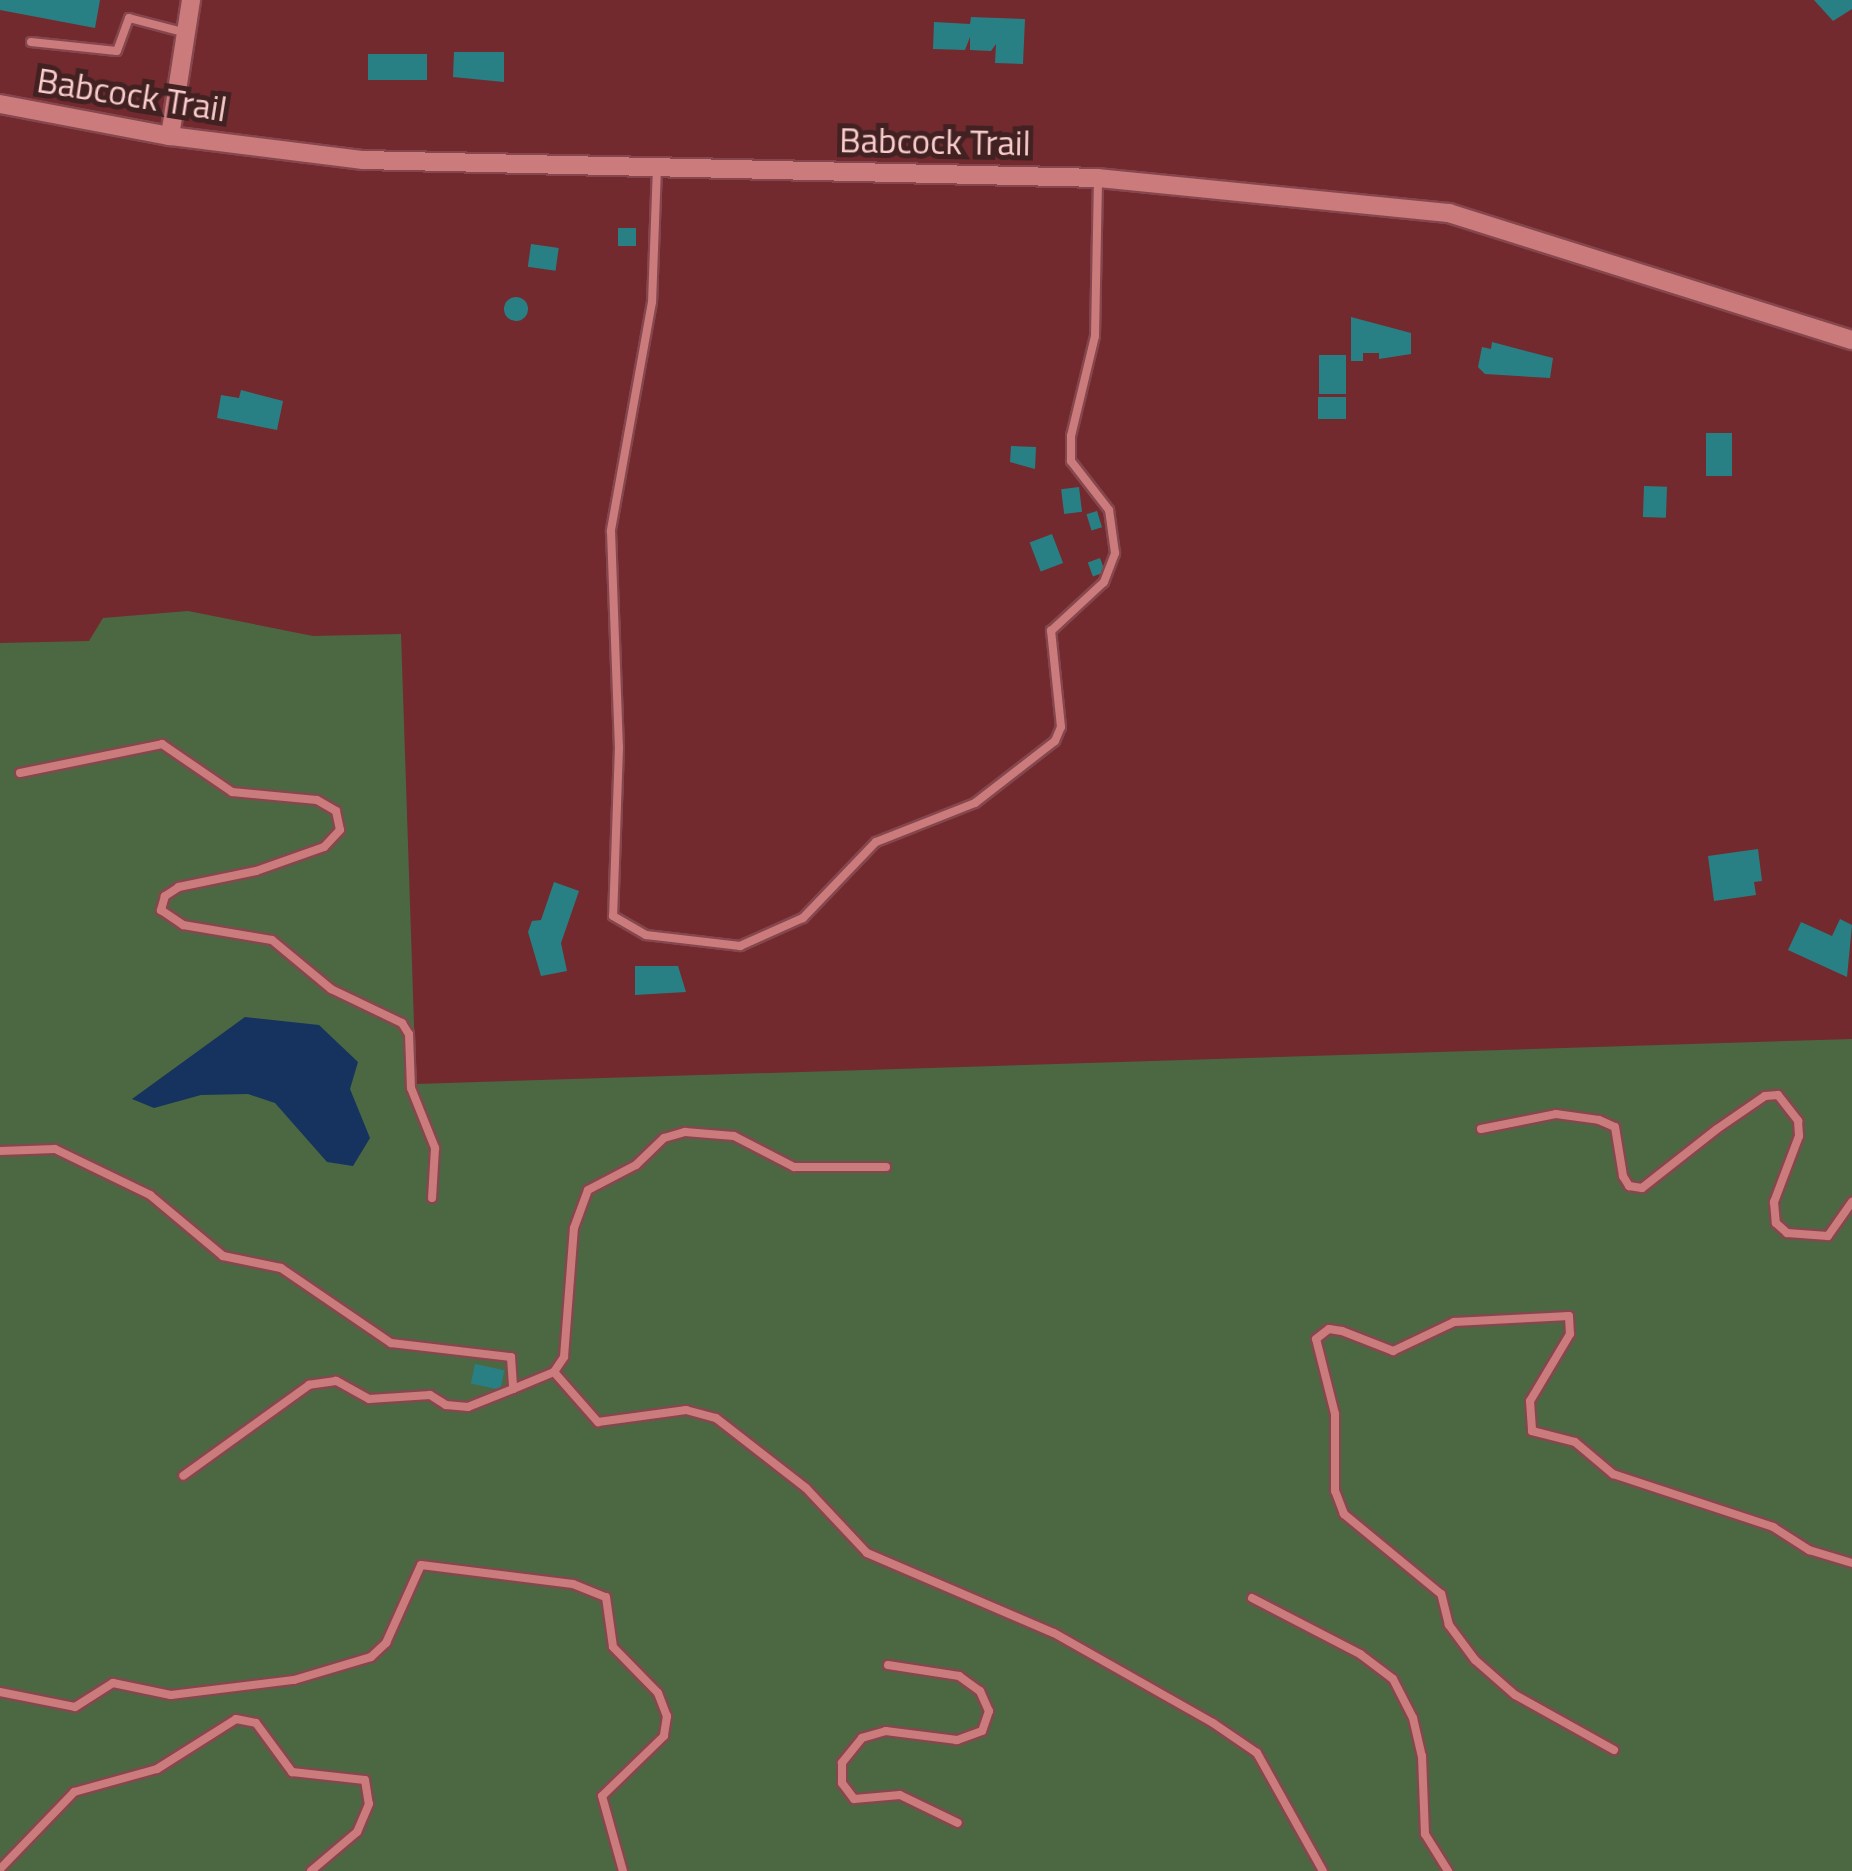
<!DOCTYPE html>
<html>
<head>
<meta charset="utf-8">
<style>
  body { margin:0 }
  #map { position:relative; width:1852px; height:1871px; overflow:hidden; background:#722a2f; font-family:"Titillium Web",sans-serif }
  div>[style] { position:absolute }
  .green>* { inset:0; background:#4b6843 }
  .water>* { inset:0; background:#16325f }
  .building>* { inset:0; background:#298084; transform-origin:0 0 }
  .round { border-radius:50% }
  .roads { filter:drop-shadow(2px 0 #85474d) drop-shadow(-2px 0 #85474d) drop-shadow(0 2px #85474d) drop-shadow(0 -2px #85474d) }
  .service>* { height:8px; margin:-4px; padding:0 4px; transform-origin:4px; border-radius:4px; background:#cc7b7c }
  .tertiary>* { height:18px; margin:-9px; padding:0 9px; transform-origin:9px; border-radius:9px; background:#cc7b7c }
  span { translate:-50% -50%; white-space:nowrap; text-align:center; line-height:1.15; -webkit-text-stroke:10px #412122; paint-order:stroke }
  .street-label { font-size:35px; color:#f9cdcc }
</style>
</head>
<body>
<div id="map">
  <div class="green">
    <div style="clip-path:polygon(188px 611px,313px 636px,401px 634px,416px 1084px,1852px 1039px,1852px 1871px,0 1871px,0 643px,89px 641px,103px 618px)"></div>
  </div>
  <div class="water">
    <div style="clip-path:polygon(245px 1017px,319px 1025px,358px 1062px,350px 1089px,370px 1138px,353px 1166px,327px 1162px,275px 1103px,248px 1094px,201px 1095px,154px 1108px,132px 1099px)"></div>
  </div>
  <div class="building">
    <div style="clip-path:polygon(0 0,100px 0,95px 28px,0 10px)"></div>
    <div style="clip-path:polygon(1814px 0,1852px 0,1852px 9px,1833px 21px)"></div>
    <div style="clip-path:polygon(971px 17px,1025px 19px,1023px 64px,995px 63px,996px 44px,991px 51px,970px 50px,970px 37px,965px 50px,933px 49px,934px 22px,970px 24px)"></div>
    <div style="clip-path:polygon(454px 52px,504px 52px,504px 82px,453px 77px)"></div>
    <div style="left:368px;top:54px;width:59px;height:26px"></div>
    <div style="left:618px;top:228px;width:18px;height:18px"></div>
    <div style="left:531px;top:244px;width:28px;height:23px;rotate:8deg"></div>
    <div class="round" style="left:504px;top:297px;width:24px;height:24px"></div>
    <div style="clip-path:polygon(1351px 317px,1411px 333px,1411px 354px,1379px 359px,1379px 353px,1363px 353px,1363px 361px,1351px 361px)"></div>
    <div style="clip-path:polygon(1492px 342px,1553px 358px,1550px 378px,1485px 374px,1478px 367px,1482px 347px,1491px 349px)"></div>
    <div style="left:1319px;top:355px;width:27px;height:39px"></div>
    <div style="clip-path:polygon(241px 390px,283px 401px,277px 430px,217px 418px,221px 395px,239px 398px)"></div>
    <div style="left:1318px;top:397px;width:28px;height:22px"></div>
    <div style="left:1706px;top:433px;width:26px;height:43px"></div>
    <div style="clip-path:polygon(1011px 446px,1036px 447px,1035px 469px,1010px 462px)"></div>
    <div style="left:1644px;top:486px;width:23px;height:31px;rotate:2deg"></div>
    <div style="left:1079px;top:487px;width:25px;height:18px;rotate:83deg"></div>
    <div style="left:1097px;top:511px;width:17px;height:11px;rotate:73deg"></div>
    <div style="left:1052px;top:534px;width:31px;height:24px;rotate:69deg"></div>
    <div style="left:1100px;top:558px;width:15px;height:13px;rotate:70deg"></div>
    <div style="clip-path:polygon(1758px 849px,1762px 881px,1754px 882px,1756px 895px,1714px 901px,1708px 856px)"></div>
    <div style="clip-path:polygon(554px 882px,579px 891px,561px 943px,567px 971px,541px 976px,528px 932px,532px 921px,541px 920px)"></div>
    <div style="clip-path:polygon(1840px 919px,1852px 925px,1847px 977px,1788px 950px,1801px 922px,1832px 936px)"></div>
    <div style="clip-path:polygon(635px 966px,678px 966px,686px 992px,635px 995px)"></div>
    <div style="left:475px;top:1364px;width:30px;height:20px;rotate:12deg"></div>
  </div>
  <div class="roads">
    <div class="service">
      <div style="left:31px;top:42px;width:86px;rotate:6deg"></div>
      <div style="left:117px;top:51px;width:35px;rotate:-70deg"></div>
      <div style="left:129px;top:18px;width:59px;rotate:14.7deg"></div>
      <div style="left:657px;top:167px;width:135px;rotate:92.1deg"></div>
      <div style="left:652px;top:302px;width:233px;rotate:100.2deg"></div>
      <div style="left:611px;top:531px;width:216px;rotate:87.9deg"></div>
      <div style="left:619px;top:747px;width:169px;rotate:92deg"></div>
      <div style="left:613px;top:916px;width:38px;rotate:30deg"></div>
      <div style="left:646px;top:935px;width:95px;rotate:6.7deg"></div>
      <div style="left:740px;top:946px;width:69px;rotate:-24deg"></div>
      <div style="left:803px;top:918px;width:105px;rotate:-46.2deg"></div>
      <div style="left:876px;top:842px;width:106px;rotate:-21.5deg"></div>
      <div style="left:975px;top:803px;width:101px;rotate:-37.8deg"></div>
      <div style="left:1055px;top:741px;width:15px;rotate:-67deg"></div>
      <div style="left:1061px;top:727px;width:97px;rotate:-95.9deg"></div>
      <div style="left:1051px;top:631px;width:72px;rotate:-42.8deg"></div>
      <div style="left:1104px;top:582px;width:31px;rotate:-69deg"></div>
      <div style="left:1115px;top:553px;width:43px;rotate:-97.9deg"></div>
      <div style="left:1109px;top:510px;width:62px;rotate:-127.8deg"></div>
      <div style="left:1071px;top:461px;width:25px;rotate:-90deg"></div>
      <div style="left:1071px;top:436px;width:103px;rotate:-76.5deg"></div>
      <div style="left:1095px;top:336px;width:158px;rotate:-88.9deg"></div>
      <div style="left:20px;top:773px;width:145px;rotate:-11.5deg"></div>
      <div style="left:162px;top:744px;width:85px;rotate:34.4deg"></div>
      <div style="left:232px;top:792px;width:85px;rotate:5.4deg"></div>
      <div style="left:317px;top:800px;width:22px;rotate:30deg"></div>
      <div style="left:336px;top:811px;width:19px;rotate:78deg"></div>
      <div style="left:340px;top:830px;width:23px;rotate:133deg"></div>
      <div style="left:324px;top:847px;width:72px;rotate:160.6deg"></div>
      <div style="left:256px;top:871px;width:79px;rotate:168.3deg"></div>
      <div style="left:179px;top:887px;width:17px;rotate:147deg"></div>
      <div style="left:165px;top:896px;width:15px;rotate:106deg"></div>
      <div style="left:161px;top:910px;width:27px;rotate:34deg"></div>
      <div style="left:183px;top:925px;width:90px;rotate:9.6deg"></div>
      <div style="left:272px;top:940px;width:77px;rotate:39.7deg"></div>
      <div style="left:331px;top:989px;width:79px;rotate:25.6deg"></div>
      <div style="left:402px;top:1023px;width:13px;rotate:58deg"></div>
      <div style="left:409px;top:1034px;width:54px;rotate:87.9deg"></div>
      <div style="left:411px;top:1088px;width:65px;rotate:68.2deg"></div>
      <div style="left:435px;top:1148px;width:50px;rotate:93.4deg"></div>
      <div style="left:1481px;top:1129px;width:76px;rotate:-11.3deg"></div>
      <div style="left:1556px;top:1114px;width:43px;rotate:7.9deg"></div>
      <div style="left:1599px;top:1120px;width:17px;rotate:24deg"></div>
      <div style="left:1615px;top:1127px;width:50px;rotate:80.7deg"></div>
      <div style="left:1623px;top:1176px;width:12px;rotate:59deg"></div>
      <div style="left:1629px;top:1186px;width:13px;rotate:9deg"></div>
      <div style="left:1642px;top:1188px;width:95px;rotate:-38.2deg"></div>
      <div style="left:1717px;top:1129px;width:58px;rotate:-34.5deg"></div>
      <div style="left:1765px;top:1096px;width:13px;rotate:-4deg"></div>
      <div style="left:1778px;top:1095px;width:33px;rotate:52deg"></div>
      <div style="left:1798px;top:1121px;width:15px;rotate:86deg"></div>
      <div style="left:1799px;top:1136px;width:71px;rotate:110.7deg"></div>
      <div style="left:1774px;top:1202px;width:21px;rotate:85deg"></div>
      <div style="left:1776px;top:1223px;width:15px;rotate:42deg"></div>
      <div style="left:1787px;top:1233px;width:41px;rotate:4.2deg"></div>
      <div style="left:1828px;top:1236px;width:42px;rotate:-54.8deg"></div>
      <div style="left:0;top:1151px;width:55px;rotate:-2.1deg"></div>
      <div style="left:55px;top:1149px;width:106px;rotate:25.8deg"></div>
      <div style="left:150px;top:1195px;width:95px;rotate:39.9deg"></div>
      <div style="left:223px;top:1256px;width:59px;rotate:11.7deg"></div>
      <div style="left:281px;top:1268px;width:133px;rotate:34.3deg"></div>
      <div style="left:391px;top:1343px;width:121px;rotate:6.7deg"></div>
      <div style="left:511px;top:1357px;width:32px;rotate:86deg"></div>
      <div style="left:513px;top:1389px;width:48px;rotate:158.2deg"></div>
      <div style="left:468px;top:1407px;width:22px;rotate:-175deg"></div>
      <div style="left:446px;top:1405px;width:19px;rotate:-148deg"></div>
      <div style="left:430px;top:1395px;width:61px;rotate:176.2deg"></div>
      <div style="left:369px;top:1399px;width:38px;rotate:-151deg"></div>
      <div style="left:336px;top:1381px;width:27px;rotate:172deg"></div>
      <div style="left:309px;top:1385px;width:155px;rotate:144.2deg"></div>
      <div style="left:554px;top:1372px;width:67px;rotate:48.7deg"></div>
      <div style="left:598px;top:1422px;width:89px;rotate:-7.8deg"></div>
      <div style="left:686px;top:1410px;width:31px;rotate:15deg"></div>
      <div style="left:716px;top:1418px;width:114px;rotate:37.9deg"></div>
      <div style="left:806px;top:1488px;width:89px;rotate:46.8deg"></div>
      <div style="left:867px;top:1553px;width:203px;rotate:23.2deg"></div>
      <div style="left:1054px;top:1633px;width:183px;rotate:29.5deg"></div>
      <div style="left:1213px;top:1723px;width:53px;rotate:34.3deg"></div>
      <div style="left:1257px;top:1753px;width:135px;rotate:60.8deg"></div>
      <div style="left:513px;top:1389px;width:44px;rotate:-22.5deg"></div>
      <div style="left:554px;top:1372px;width:18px;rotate:-56deg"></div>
      <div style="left:564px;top:1357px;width:129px;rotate:-85.6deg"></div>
      <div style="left:574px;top:1228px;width:40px;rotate:-69.8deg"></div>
      <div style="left:588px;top:1190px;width:54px;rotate:-27.5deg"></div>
      <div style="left:636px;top:1165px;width:39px;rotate:-44deg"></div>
      <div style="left:664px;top:1138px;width:22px;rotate:-16deg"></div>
      <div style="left:685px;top:1132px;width:49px;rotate:4.7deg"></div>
      <div style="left:734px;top:1136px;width:68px;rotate:27.3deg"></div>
      <div style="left:794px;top:1167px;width:92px"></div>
      <div style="left:1252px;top:1598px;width:122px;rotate:27.4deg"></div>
      <div style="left:1360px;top:1654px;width:41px;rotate:37.1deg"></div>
      <div style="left:1393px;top:1679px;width:44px;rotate:62.9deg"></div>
      <div style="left:1413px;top:1718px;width:39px;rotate:77deg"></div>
      <div style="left:1422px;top:1756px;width:78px;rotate:87.8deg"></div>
      <div style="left:1425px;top:1834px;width:44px;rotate:58.1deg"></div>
      <div style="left:888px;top:1665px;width:72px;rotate:8.8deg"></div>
      <div style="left:959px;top:1676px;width:26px;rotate:36deg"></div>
      <div style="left:980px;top:1691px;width:22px;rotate:66deg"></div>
      <div style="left:989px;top:1711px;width:21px;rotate:109deg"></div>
      <div style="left:982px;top:1731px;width:27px;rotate:160deg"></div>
      <div style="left:957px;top:1740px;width:72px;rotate:-172.8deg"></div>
      <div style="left:886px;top:1731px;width:25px;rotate:164deg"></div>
      <div style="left:862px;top:1738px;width:32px;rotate:129deg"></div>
      <div style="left:842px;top:1763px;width:20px;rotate:90deg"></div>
      <div style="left:842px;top:1783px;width:20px;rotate:53deg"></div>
      <div style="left:854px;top:1799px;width:46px;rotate:-5deg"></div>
      <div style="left:900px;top:1795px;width:64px;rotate:25.8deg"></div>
      <div style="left:0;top:1692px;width:76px;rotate:11.3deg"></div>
      <div style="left:75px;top:1707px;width:45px;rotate:-32.3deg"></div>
      <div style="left:113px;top:1683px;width:59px;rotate:11.7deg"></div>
      <div style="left:171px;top:1695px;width:124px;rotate:-7deg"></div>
      <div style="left:294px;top:1680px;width:80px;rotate:-16.6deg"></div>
      <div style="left:371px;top:1657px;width:21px;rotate:-43deg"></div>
      <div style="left:386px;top:1643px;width:85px;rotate:-65.8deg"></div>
      <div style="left:421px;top:1565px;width:153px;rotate:7.1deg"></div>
      <div style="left:573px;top:1584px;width:35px;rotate:22deg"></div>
      <div style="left:606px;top:1597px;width:50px;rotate:82deg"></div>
      <div style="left:613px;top:1647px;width:64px;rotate:45.6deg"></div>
      <div style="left:658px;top:1693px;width:25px;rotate:69deg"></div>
      <div style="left:667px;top:1716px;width:20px;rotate:99deg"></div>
      <div style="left:664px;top:1736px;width:86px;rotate:135.9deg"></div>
      <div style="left:602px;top:1796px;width:78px;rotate:74.4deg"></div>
      <div style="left:1614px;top:1750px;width:113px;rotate:-150.9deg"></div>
      <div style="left:1515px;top:1695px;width:53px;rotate:-138.8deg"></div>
      <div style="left:1475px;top:1660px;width:44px;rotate:-126.6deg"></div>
      <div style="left:1449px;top:1625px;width:32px;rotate:-104deg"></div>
      <div style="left:1441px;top:1594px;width:126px;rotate:-140.5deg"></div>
      <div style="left:1344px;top:1514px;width:25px;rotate:-111deg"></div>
      <div style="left:1335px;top:1491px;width:77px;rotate:-90deg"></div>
      <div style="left:1335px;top:1414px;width:77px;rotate:-104.2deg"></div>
      <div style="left:1316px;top:1339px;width:16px;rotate:-38deg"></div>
      <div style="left:1329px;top:1329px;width:13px;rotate:9deg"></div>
      <div style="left:1342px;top:1331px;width:55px;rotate:21.4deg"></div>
      <div style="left:1393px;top:1351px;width:68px;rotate:-25.4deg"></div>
      <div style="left:1454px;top:1322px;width:115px;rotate:-3deg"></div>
      <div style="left:1569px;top:1316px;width:18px;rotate:87deg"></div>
      <div style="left:1570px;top:1334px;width:78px;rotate:120.8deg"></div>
      <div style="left:1530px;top:1401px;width:30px;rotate:86deg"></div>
      <div style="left:1532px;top:1431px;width:44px;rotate:14.3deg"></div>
      <div style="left:1575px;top:1442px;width:50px;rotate:40.1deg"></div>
      <div style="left:1613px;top:1474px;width:169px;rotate:18.3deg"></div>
      <div style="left:1773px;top:1527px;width:43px;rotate:32.6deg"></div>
      <div style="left:1809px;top:1550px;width:45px;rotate:16.8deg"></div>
      <div style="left:0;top:1869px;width:107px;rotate:-46.1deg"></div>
      <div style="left:74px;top:1792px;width:86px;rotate:-15.5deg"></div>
      <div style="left:157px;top:1769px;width:93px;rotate:-32.3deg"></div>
      <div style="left:236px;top:1719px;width:20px;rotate:11deg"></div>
      <div style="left:256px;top:1723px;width:61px;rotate:53.7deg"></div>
      <div style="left:292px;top:1772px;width:73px;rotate:6.3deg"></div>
      <div style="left:365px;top:1780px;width:24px;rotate:81deg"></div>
      <div style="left:369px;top:1804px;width:30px;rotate:113deg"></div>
      <div style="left:357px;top:1832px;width:60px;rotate:139.7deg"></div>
    </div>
    <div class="tertiary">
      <div style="left:0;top:104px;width:173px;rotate:10.7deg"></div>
      <div style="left:170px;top:136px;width:194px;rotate:7.1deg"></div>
      <div style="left:363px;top:160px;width:735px;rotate:1.4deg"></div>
      <div style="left:1098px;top:178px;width:353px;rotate:5.7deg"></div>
      <div style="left:1449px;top:213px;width:423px;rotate:17.5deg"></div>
      <div style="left:170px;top:136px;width:138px;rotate:-81.2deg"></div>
    </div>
  </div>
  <div class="street-label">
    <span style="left:132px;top:94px;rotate:9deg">Babcock Trail</span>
    <span style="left:935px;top:141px;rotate:1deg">Babcock Trail</span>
  </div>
</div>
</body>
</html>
